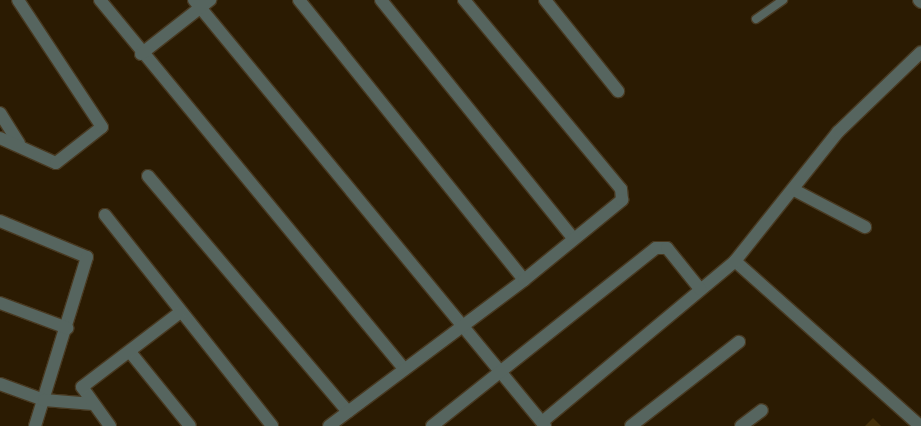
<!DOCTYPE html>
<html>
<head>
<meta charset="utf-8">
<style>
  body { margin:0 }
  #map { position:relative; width:921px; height:426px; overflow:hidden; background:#2b1b02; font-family:"Space Grotesk",sans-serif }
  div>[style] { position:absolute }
  .building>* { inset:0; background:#45300a }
  .roads { filter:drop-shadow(1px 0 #483921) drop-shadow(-1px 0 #483921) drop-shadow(0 1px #483921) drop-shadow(0 -1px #483921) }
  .service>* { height:8px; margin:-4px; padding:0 4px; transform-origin:4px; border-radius:4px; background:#56655f }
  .minor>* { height:12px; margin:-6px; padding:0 6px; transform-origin:6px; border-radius:6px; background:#56655f }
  span { translate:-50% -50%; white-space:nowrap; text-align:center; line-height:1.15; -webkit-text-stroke:5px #211200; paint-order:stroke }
</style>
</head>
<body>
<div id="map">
  <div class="building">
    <div style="clip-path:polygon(873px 418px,881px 426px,865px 426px)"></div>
  </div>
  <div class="roads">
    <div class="service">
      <div style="left:756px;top:19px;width:33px;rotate:-35deg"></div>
    </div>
    <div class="minor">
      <div style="left:100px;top:0;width:476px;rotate:50.5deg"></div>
      <div style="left:194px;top:0;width:552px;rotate:50.51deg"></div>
      <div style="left:299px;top:0;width:359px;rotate:51.2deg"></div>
      <div style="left:381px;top:0;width:307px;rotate:51.1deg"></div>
      <div style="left:545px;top:0;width:117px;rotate:51.3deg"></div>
      <div style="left:919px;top:0;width:3px;rotate:45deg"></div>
      <div style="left:141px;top:54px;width:88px;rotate:-38deg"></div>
      <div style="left:0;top:113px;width:36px;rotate:58deg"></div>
      <div style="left:0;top:138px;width:61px;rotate:24.1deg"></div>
      <div style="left:56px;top:163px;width:58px;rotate:-38deg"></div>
      <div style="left:102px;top:127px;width:152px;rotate:-123.5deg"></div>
      <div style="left:148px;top:176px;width:309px;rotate:49.7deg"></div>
      <div style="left:796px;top:191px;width:78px;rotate:27.6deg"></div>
      <div style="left:105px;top:215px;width:269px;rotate:51.6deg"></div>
      <div style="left:0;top:221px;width:94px;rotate:22.5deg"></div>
      <div style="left:87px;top:257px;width:177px;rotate:107.1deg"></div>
      <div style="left:735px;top:261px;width:248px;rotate:41.7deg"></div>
      <div style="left:0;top:303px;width:72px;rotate:20.5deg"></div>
      <div style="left:130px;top:352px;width:95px;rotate:51deg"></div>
      <div style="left:0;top:384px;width:47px;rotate:20deg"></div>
      <div style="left:44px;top:400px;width:49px;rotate:4.7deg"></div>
      <div style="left:542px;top:422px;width:251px;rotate:-39.8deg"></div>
      <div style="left:735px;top:261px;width:165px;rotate:-51.4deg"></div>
      <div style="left:838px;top:132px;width:115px;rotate:-43.9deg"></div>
      <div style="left:110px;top:426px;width:48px;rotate:-125.7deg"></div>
      <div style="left:82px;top:387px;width:122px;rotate:-37.3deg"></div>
      <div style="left:329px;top:426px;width:244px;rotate:-36.8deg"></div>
      <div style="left:524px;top:280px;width:127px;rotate:-39.2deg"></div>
      <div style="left:622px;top:200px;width:11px;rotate:-95deg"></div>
      <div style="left:621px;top:189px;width:246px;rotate:-129.7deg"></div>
      <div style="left:432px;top:426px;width:286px;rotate:-38.5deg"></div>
      <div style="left:656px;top:248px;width:11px"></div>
      <div style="left:667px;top:248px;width:53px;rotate:51.2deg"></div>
      <div style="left:631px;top:426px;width:137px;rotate:-37.9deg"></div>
      <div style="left:741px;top:426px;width:26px;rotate:-37deg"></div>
    </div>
  </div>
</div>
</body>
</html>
